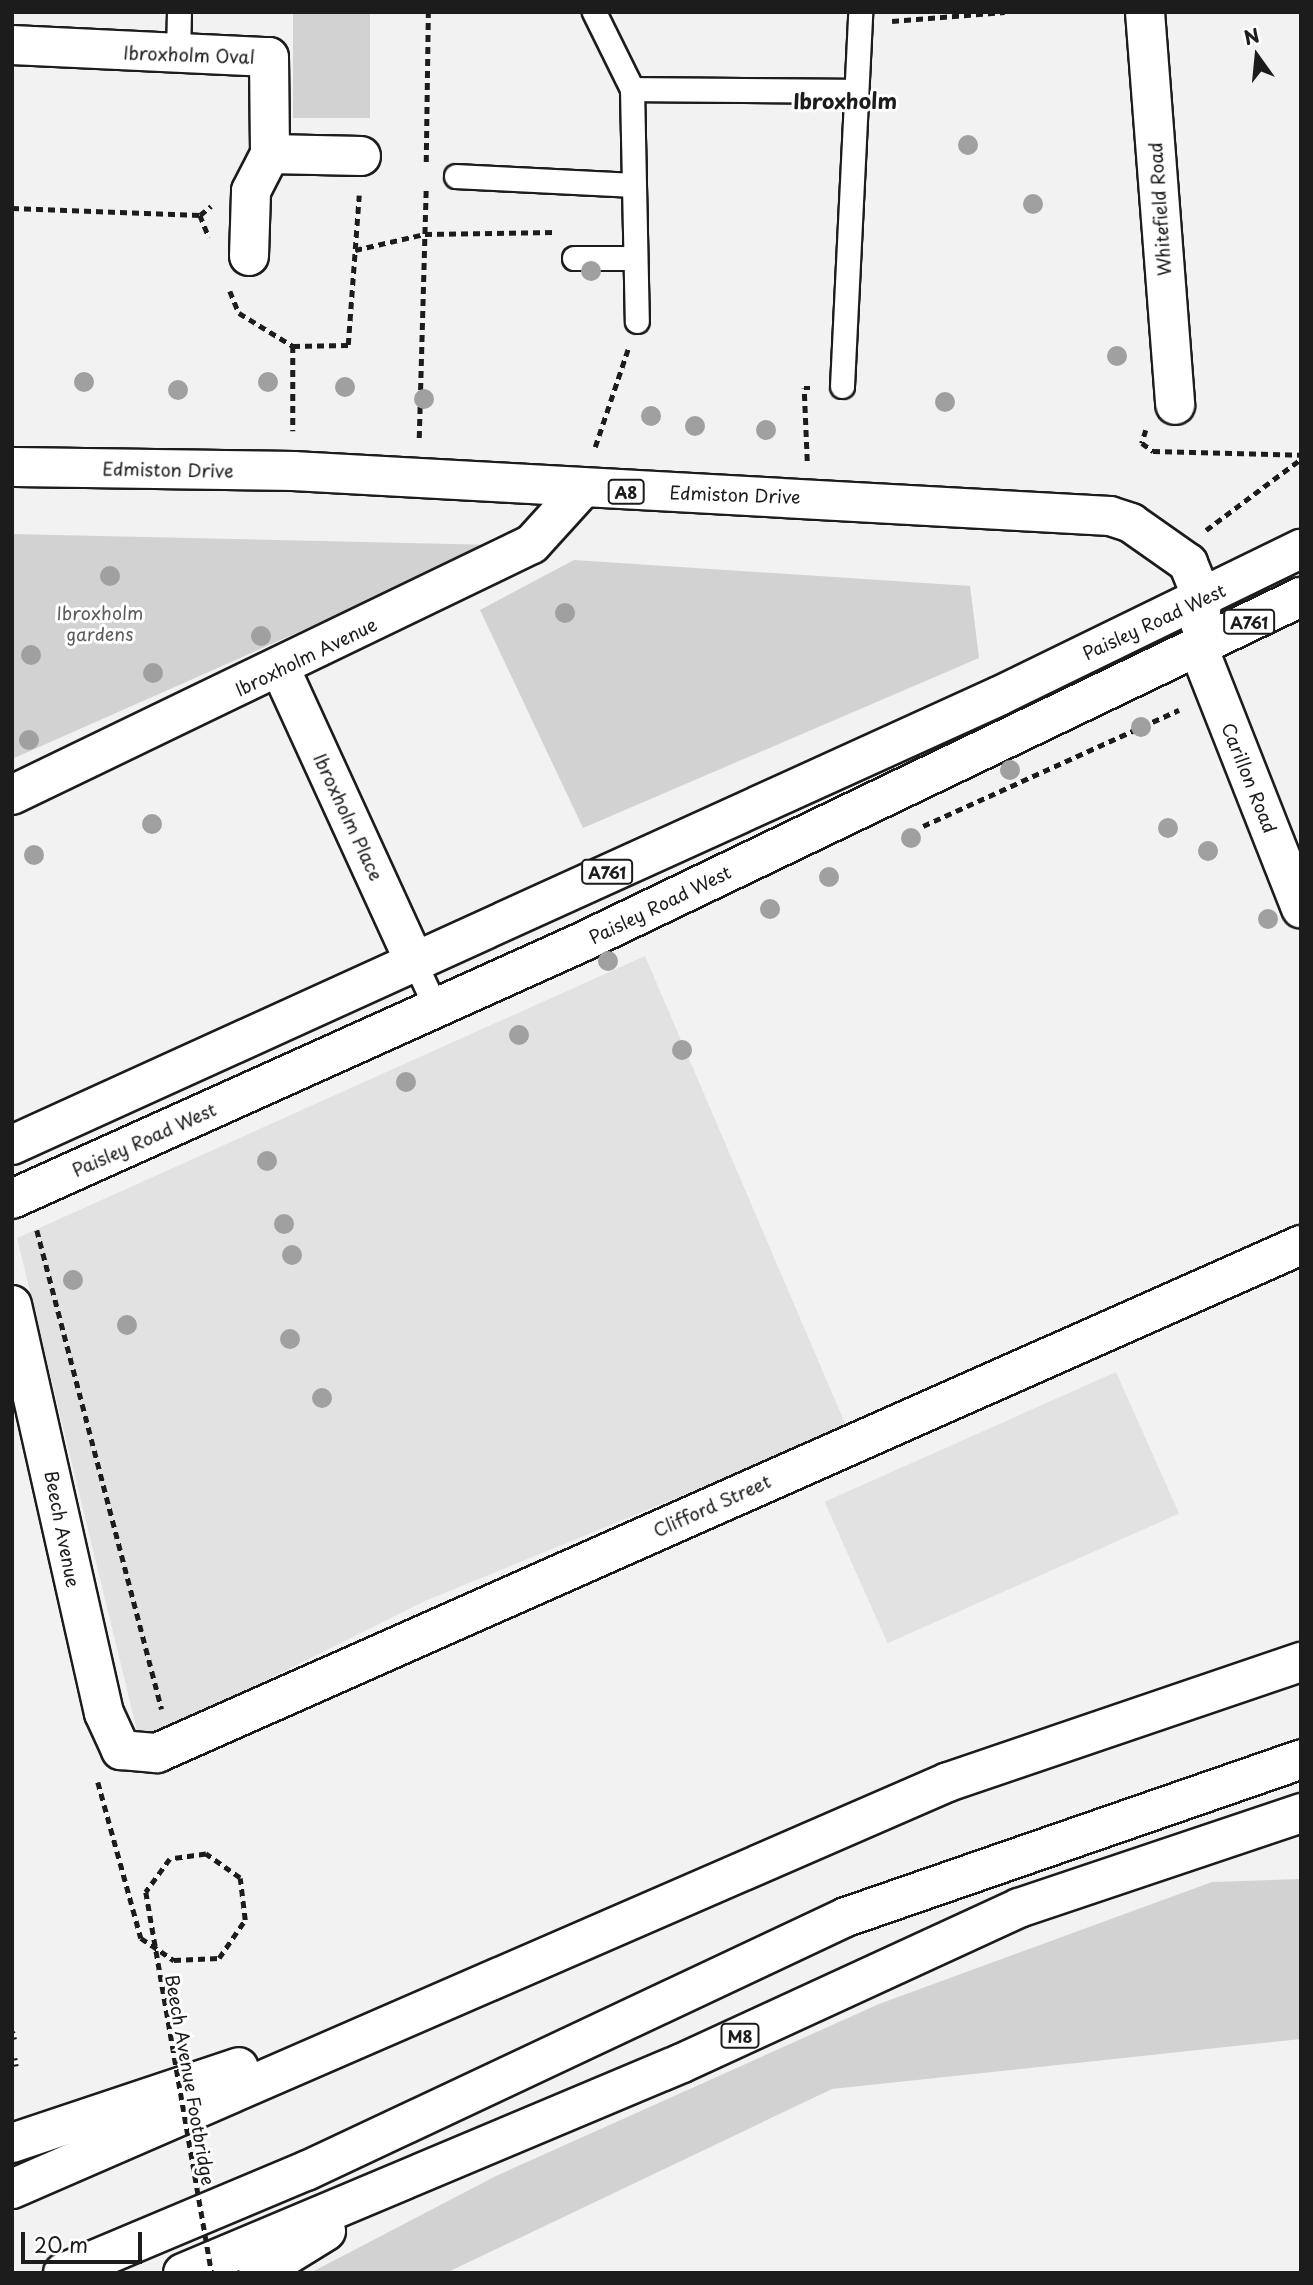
<!DOCTYPE html>
<html>
<head>
<meta charset="utf-8">
<style>
  body { margin:0 }
  #map { position:relative; width:1313px; height:2285px; overflow:hidden; background:#f2f2f2; font-family:"Playpen Sans",sans-serif }
  div>[style] { position:absolute }
  .built>* { inset:0; background:#e2e2e2; transform-origin:0 0 }
  .green>* { inset:0; background:#d2d2d2; transform-origin:0 0 }
  .path>* { height:4.5px; margin-top:-2.25px; transform-origin:0; background:repeating-linear-gradient(90deg,#1c1c1c 0 7px,transparent 0 12px) }
  .roads { filter:drop-shadow(2px 0 #1c1c1c) drop-shadow(-2px 0 #1c1c1c) drop-shadow(0 2px #1c1c1c) drop-shadow(0 -2px #1c1c1c) }
  .service>* { height:23px; margin:-11.5px; padding:0 11.5px; transform-origin:11.5px; border-radius:11.5px; background:#fff }
  .minor>* { height:38px; margin:-19px; padding:0 19px; transform-origin:19px; border-radius:19px; background:#fff }
  .primary>* { height:38px; margin:-19px; padding:0 19px; transform-origin:19px; border-radius:19px; background:#fff }
  .motorway>* { height:38px; margin:-19px; padding:0 19px; transform-origin:19px; border-radius:19px; background:#fff }
  .rail>* { height:8px; margin-top:-4px; transform-origin:0; background:repeating-linear-gradient(90deg,#fff 0 16px,#1c1c1c 0 32px); box-sizing:border-box; border-block:2px solid #1c1c1c }
  .path-bridge>* { height:4.5px; margin-top:-2.25px; transform-origin:0; background:repeating-linear-gradient(90deg,#1c1c1c 0 7px,transparent 0 12px) }
  .trees>* { width:20px; height:20px; margin:-10px; border-radius:50%; background:#a0a0a0 }
  span { translate:-50% -50%; white-space:nowrap; text-align:center; line-height:1.15; -webkit-text-stroke:6px #fff; paint-order:stroke }
  .shield-label span { padding:2px 5px; background:#fff; border:2px solid; border-radius:5px; -webkit-text-stroke-width:0 }
  .shield-label { font-size:16px; color:#1c1c1c; font-weight:700 }
  .street-label { font-size:18px; color:#1c1c1c }
  .park-label { font-size:18px; color:#5c5c5c }
  .quarter-label { font-size:21px; color:#1c1c1c; font-weight:700 }
  .frame { position:absolute; inset:0; border:14px solid #1c1c1c; pointer-events:none }
  .north { position:absolute; left:1222px; top:21px; width:70px; height:70px; -webkit-text-stroke:5px #fff; paint-order:stroke; rotate:345deg; font-size:19px; font-weight:700; line-height:28px; text-align:center; color:#1c1c1c }
  .north::after { content:''; display:block; margin:auto; width:24px; height:32px; background:#1c1c1c; clip-path:polygon(50% 0,100% 100%,50% 72%,0 100%) }
  .scale { position:absolute; left:21px; top:2232px; width:121px; height:32px; box-sizing:border-box; border:4px solid #1c1c1c; border-top:0; padding-left:9px; font-size:21px; line-height:24px; white-space:nowrap; color:#1c1c1c; -webkit-text-stroke:5px #fff; paint-order:stroke }
</style>
</head>
<body>
<div id="map">
  <div class="built">
    <div style="clip-path:polygon(645px 956px,847px 1428px,425px 1601px,140px 1743px,17px 1238px)"></div>
    <div style="left:1116px;top:1372px;width:155px;height:319px;rotate:66deg"></div>
  </div>
  <div class="green">
    <div style="left:293px;top:13px;width:77px;height:105px"></div>
    <div style="clip-path:polygon(12px 534px,495px 545px,12px 759px)"></div>
    <div style="clip-path:polygon(574px 560px,970px 586px,979px 658px,583px 828px,480px 610px)"></div>
    <div style="clip-path:polygon(1301px 1879px,1301px 2039px,832px 2089px,446px 2273px,310px 2273px,496px 2176px,879px 2004px,1212px 1882px)"></div>
  </div>
  <div class="path">
    <div style="left:892px;top:21px;width:113px;rotate:-4.6deg"></div>
    <div style="left:426px;top:162px;width:150px;rotate:-89.2deg"></div>
    <div style="left:12px;top:208px;width:188px;rotate:2.1deg"></div>
    <div style="left:200px;top:215px;width:14px;rotate:-39deg"></div>
    <div style="left:200px;top:215px;width:24px;rotate:68deg"></div>
    <div style="left:355px;top:250px;width:72px;rotate:-12.9deg"></div>
    <div style="left:425px;top:234px;width:130px;rotate:-0.9deg"></div>
    <div style="left:230px;top:291px;width:24px;rotate:68deg"></div>
    <div style="left:239px;top:313px;width:63px;rotate:31.4deg"></div>
    <div style="left:293px;top:346px;width:85px;rotate:90deg"></div>
    <div style="left:293px;top:346px;width:55px;rotate:-1deg"></div>
    <div style="left:348px;top:345px;width:150px;rotate:-85.8deg"></div>
    <div style="left:1146px;top:430px;width:14px;rotate:107deg"></div>
    <div style="left:1142px;top:443px;width:14px;rotate:36deg"></div>
    <div style="left:1153px;top:451px;width:148px;rotate:1.5deg"></div>
    <div style="left:419px;top:438px;width:250px;rotate:-88.4deg"></div>
    <div style="left:595px;top:447px;width:103px;rotate:-71.4deg"></div>
    <div style="left:807px;top:461px;width:73px;rotate:-92.4deg"></div>
    <div style="left:804px;top:388px;width:6px"></div>
    <div style="left:1206px;top:530px;width:119px;rotate:-36.8deg"></div>
    <div style="left:923px;top:826px;width:281px;rotate:-24.4deg"></div>
    <div style="left:37px;top:1230px;width:495px;rotate:75.4deg"></div>
    <div style="left:98px;top:1782px;width:162px;rotate:74.6deg"></div>
    <div style="left:141px;top:1938px;width:40px;rotate:34deg"></div>
    <div style="left:174px;top:1960px;width:45px;rotate:-2.5deg"></div>
    <div style="left:219px;top:1958px;width:46px;rotate:-55.6deg"></div>
    <div style="left:245px;top:1920px;width:42px;rotate:-96.8deg"></div>
    <div style="left:240px;top:1878px;width:42px;rotate:-144.8deg"></div>
    <div style="left:206px;top:1854px;width:36px;rotate:172deg"></div>
    <div style="left:170px;top:1859px;width:41px;rotate:126deg"></div>
  </div>
  <div class="roads">
    <div class="service">
      <div style="left:594px;top:12px;width:86px;rotate:63.7deg"></div>
      <div style="left:632px;top:89px;width:223px;rotate:0.5deg"></div>
      <div style="left:178px;top:55px;width:43px;rotate:-88.7deg"></div>
      <div style="left:632px;top:89px;width:232px;rotate:88.8deg"></div>
      <div style="left:456px;top:176px;width:177px;rotate:2.9deg"></div>
      <div style="left:574px;top:258px;width:61px"></div>
      <div style="left:842px;top:386px;width:374px;rotate:-87.2deg"></div>
      <div style="left:415px;top:963px;width:50px;rotate:65deg"></div>
    </div>
    <div class="minor">
      <div style="left:1145px;top:12px;width:394px;rotate:85.6deg"></div>
      <div style="left:12px;top:45px;width:257px;rotate:2.7deg"></div>
      <div style="left:269px;top:57px;width:97px;rotate:89.4deg"></div>
      <div style="left:270px;top:154px;width:91px;rotate:1.3deg"></div>
      <div style="left:249px;top:256px;width:65px;rotate:-88.2deg"></div>
      <div style="left:251px;top:191px;width:42px;rotate:-62.8deg"></div>
      <div style="left:1198px;top:647px;width:281px;rotate:68.5deg"></div>
      <div style="left:281px;top:670px;width:322px;rotate:65.4deg"></div>
      <div style="left:12px;top:795px;width:577px;rotate:-25.77deg"></div>
      <div style="left:532px;top:544px;width:73px;rotate:-47.8deg"></div>
      <div style="left:12px;top:1305px;width:418px;rotate:77.3deg"></div>
      <div style="left:104px;top:1713px;width:41px;rotate:65.3deg"></div>
      <div style="left:121px;top:1750px;width:36px;rotate:5deg"></div>
      <div style="left:157px;top:1753px;width:1252px;rotate:-23.94deg"></div>
    </div>
    <div class="primary">
      <div style="left:12px;top:467px;width:281px;rotate:0.8deg"></div>
      <div style="left:293px;top:471px;width:818px;rotate:3.15deg"></div>
      <div style="left:1110px;top:516px;width:22px;rotate:18deg"></div>
      <div style="left:1131px;top:523px;width:70px;rotate:35.1deg"></div>
      <div style="left:1188px;top:563px;width:38px;rotate:68deg"></div>
      <div style="left:1202px;top:598px;width:26px;rotate:94deg"></div>
      <div style="left:12px;top:1145px;width:1084px;rotate:-24.46deg"></div>
      <div style="left:999px;top:696px;width:336px;rotate:-26deg"></div>
      <div style="left:12px;top:1199px;width:623px;rotate:-24.26deg"></div>
      <div style="left:580px;top:943px;width:800px;rotate:-25.64deg"></div>
    </div>
    <div class="motorway">
      <div style="left:12px;top:2143px;width:239px;rotate:-18.5deg"></div>
      <div style="left:12px;top:2189px;width:1021px;rotate:-23.5deg"></div>
      <div style="left:948px;top:1782px;width:373px;rotate:-18.8deg"></div>
      <div style="left:63px;top:2273px;width:264px;rotate:-22.8deg"></div>
      <div style="left:306px;top:2171px;width:597px;rotate:-25.19deg"></div>
      <div style="left:846px;top:1917px;width:482px;rotate:-19.1deg"></div>
      <div style="left:183px;top:2273px;width:541px;rotate:-22.82deg"></div>
      <div style="left:682px;top:2063px;width:371px;rotate:-24.7deg"></div>
      <div style="left:1019px;top:1908px;width:298px;rotate:-18.6deg"></div>
      <div style="left:258px;top:2273px;width:80px;rotate:-31.7deg"></div>
    </div>
  </div>
  <div class="rail">
    <div style="left:12px;top:2005px;width:2px"></div>
    <div style="left:12px;top:2036px;width:4px;rotate:-14deg"></div>
    <div style="left:12px;top:2063px;width:6px;rotate:-9deg"></div>
  </div>
  <div class="path-bridge">
    <div style="left:146px;top:1892px;width:387px;rotate:80.2deg"></div>
  </div>
  <div class="trees">
    <div style="left:968px;top:145px"></div>
    <div style="left:1033px;top:204px"></div>
    <div style="left:591px;top:271px"></div>
    <div style="left:1117px;top:356px"></div>
    <div style="left:84px;top:382px"></div>
    <div style="left:268px;top:382px"></div>
    <div style="left:345px;top:387px"></div>
    <div style="left:178px;top:390px"></div>
    <div style="left:424px;top:399px"></div>
    <div style="left:945px;top:402px"></div>
    <div style="left:651px;top:416px"></div>
    <div style="left:695px;top:426px"></div>
    <div style="left:766px;top:430px"></div>
    <div style="left:110px;top:576px"></div>
    <div style="left:565px;top:613px"></div>
    <div style="left:261px;top:636px"></div>
    <div style="left:31px;top:655px"></div>
    <div style="left:153px;top:673px"></div>
    <div style="left:1141px;top:727px"></div>
    <div style="left:29px;top:740px"></div>
    <div style="left:1010px;top:770px"></div>
    <div style="left:152px;top:824px"></div>
    <div style="left:1168px;top:828px"></div>
    <div style="left:911px;top:838px"></div>
    <div style="left:1208px;top:851px"></div>
    <div style="left:34px;top:855px"></div>
    <div style="left:829px;top:877px"></div>
    <div style="left:770px;top:909px"></div>
    <div style="left:1268px;top:919px"></div>
    <div style="left:608px;top:961px"></div>
    <div style="left:519px;top:1035px"></div>
    <div style="left:682px;top:1050px"></div>
    <div style="left:406px;top:1082px"></div>
    <div style="left:267px;top:1161px"></div>
    <div style="left:284px;top:1224px"></div>
    <div style="left:292px;top:1255px"></div>
    <div style="left:73px;top:1280px"></div>
    <div style="left:127px;top:1325px"></div>
    <div style="left:290px;top:1339px"></div>
    <div style="left:322px;top:1398px"></div>
  </div>
  <div class="shield-label">
    <span style="left:626px;top:492px">A8</span>
    <span style="left:1249px;top:622px">A761</span>
    <span style="left:607px;top:872px">A761</span>
    <span style="left:740px;top:2036px">M8</span>
  </div>
  <div class="street-label">
    <span style="left:189px;top:55px;rotate:2deg">Ibroxholm Oval</span>
    <span style="left:1160px;top:209px;rotate:-94deg">Whitefield Road</span>
    <span style="left:168px;top:470px;rotate:1deg">Edmiston Drive</span>
    <span style="left:735px;top:495px;rotate:2deg">Edmiston Drive</span>
    <span style="left:1154px;top:622px;rotate:-25deg">Paisley Road West</span>
    <span style="left:306px;top:657px;rotate:-26deg">Ibroxholm Avenue</span>
    <span style="left:1249px;top:778px;rotate:68deg">Carillon Road</span>
    <span style="left:348px;top:817px;rotate:65deg">Ibroxholm Place</span>
    <span style="left:660px;top:905px;rotate:-26deg">Paisley Road West</span>
    <span style="left:144px;top:1140px;rotate:-24deg">Paisley Road West</span>
    <span style="left:712px;top:1506px;rotate:-24deg">Clifford Street</span>
    <span style="left:62px;top:1529px;rotate:79deg">Beech Avenue</span>
    <span style="left:190px;top:2080px;rotate:80deg">Beech Avenue Footbridge</span>
  </div>
  <div class="park-label">
    <span style="left:100px;top:624px">Ibroxholm<br>gardens</span>
  </div>
  <div class="quarter-label">
    <span style="left:845px;top:100px">Ibroxholm</span>
  </div>
  <div class="frame"></div>
  <div class="north">N</div>
  <div class="scale">20 m</div>
</div>
</body>
</html>
